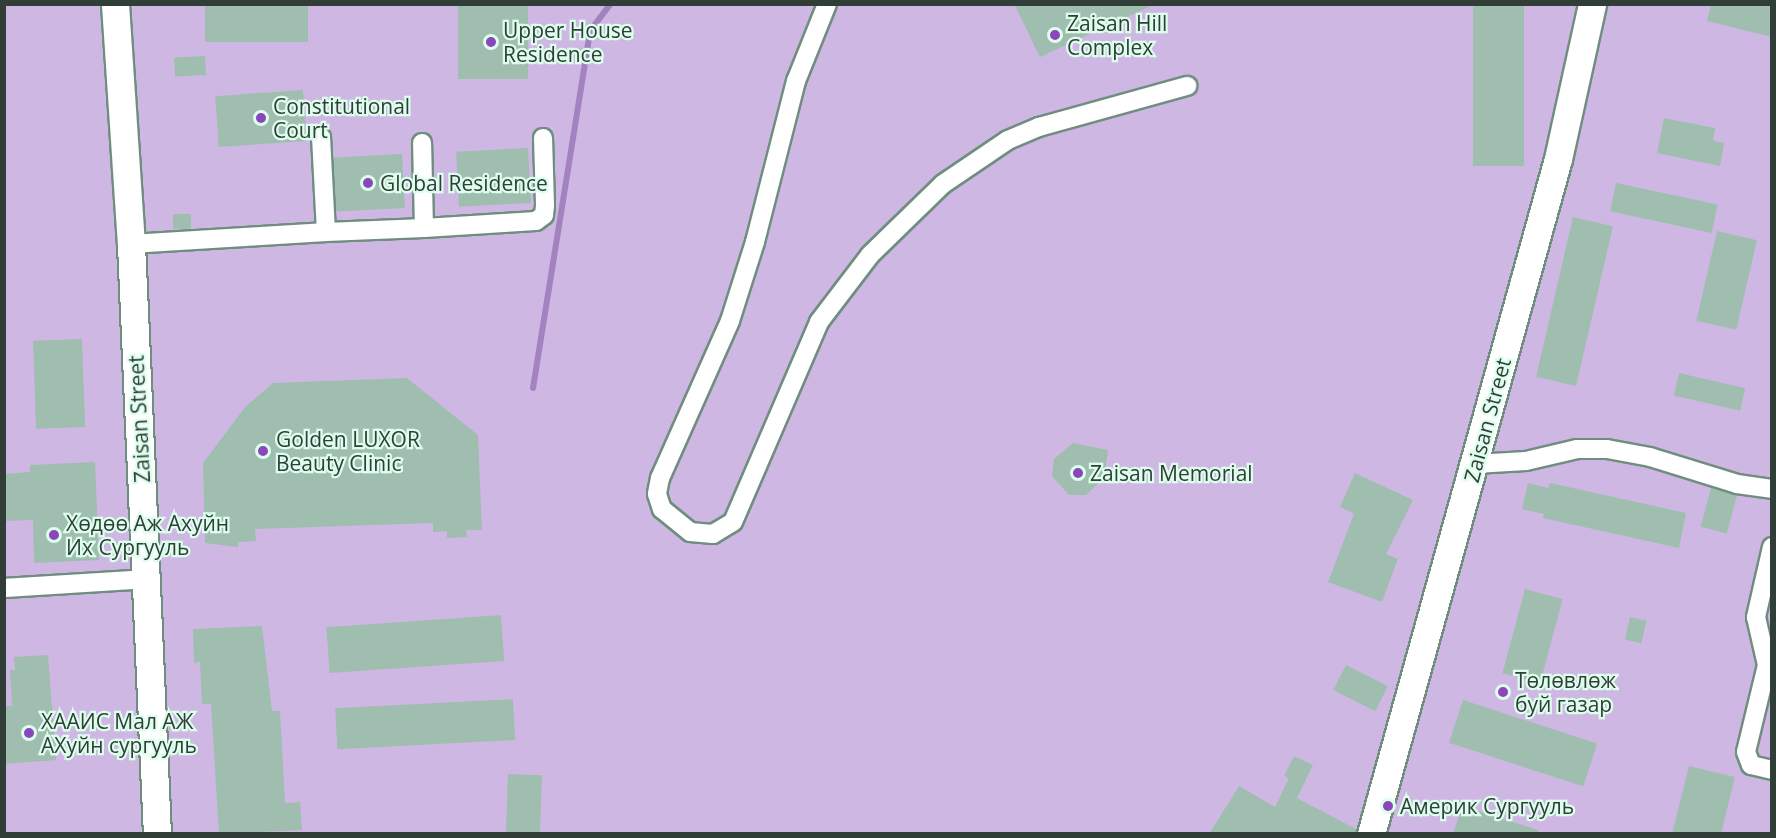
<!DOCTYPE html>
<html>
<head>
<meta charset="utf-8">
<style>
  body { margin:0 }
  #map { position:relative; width:1776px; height:838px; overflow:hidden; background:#d0f0e0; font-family:"Open Sans",sans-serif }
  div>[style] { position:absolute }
  .green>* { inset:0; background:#ceb8e3; transform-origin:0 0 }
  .stream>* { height:6px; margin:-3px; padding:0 3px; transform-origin:3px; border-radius:3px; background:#a383bf }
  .building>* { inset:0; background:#9fbeaf; transform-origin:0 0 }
  .roads { filter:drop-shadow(2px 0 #708e80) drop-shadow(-2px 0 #708e80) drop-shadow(0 2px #708e80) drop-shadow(0 -2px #708e80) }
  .street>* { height:18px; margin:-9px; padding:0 9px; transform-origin:9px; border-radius:9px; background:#fff }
  .primary>* { height:27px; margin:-13.5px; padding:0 13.5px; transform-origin:13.5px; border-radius:13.5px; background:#fff }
  .dots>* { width:16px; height:16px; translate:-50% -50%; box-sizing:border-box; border:3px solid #ddfeed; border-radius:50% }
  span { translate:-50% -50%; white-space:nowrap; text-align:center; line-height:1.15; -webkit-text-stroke:4.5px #ddfeed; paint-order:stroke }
  .poi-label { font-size:21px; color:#313e38 }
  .left { translate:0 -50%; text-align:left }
  .street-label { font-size:21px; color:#313e38 }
  .frame { position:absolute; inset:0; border:6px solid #313e38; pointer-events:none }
</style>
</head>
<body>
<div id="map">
  <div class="green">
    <div style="left:5px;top:5px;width:1766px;height:829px"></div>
  </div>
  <div class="stream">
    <div style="left:533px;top:388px;width:362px;rotate:-80.9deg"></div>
    <div style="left:590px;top:31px;width:34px;rotate:-53deg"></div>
  </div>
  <div class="building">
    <div style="left:205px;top:4px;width:103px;height:38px"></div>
    <div style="left:458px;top:4px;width:70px;height:75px"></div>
    <div style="clip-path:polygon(1014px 4px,1153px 4px,1153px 5px,1040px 57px)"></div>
    <div style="left:1473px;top:4px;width:51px;height:162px"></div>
    <div style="clip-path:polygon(1711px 4px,1772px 4px,1772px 37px,1707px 21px)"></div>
    <div style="left:205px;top:56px;width:19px;height:31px;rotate:87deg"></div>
    <div style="left:303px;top:90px;width:51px;height:88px;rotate:86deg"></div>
    <div style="clip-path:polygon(1664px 118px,1715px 128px,1713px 141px,1724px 143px,1720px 166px,1657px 153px)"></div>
    <div style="left:528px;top:148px;width:55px;height:72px;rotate:87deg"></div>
    <div style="left:402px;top:154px;width:54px;height:69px;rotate:87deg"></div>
    <div style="left:1616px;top:183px;width:104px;height:29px;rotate:12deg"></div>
    <div style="left:191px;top:214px;width:15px;height:18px;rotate:90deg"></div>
    <div style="left:1573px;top:217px;width:41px;height:164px;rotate:13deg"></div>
    <div style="left:1717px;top:231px;width:41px;height:92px;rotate:13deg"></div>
    <div style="left:82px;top:339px;width:88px;height:49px;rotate:88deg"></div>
    <div style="left:1679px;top:373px;width:68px;height:23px;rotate:13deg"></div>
    <div style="clip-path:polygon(407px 378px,478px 435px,482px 530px,466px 530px,467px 537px,447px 538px,447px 531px,433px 532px,433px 523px,255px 529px,256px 541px,238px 542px,238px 547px,205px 543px,203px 463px,246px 406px,273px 383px)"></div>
    <div style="clip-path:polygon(1073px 443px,1108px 450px,1104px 478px,1086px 495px,1069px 495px,1052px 476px,1054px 459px)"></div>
    <div style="clip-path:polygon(95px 462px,99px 560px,34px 563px,33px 520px,4px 521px,4px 474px,30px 472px,30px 465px)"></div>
    <div style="clip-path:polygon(1355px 473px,1413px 500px,1386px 554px,1398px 559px,1382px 602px,1328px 582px,1354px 514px,1340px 507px)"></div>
    <div style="clip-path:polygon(1528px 483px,1548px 488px,1550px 483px,1686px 513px,1679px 548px,1543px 518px,1544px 514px,1522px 509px)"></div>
    <div style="left:1711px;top:488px;width:27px;height:40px;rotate:15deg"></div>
    <div style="left:1525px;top:589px;width:39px;height:87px;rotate:15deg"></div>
    <div style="left:501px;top:615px;width:46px;height:175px;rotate:86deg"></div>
    <div style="left:1630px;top:617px;width:17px;height:23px;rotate:13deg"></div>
    <div style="clip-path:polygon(262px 626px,272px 711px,280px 711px,285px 803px,300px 802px,302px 830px,219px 834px,211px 704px,202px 704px,200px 662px,194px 663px,193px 629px)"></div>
    <div style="clip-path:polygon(48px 655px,56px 760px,4px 764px,4px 706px,12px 706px,10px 670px,15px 670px,14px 657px)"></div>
    <div style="left:1346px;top:665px;width:47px;height:28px;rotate:27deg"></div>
    <div style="left:513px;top:699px;width:41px;height:178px;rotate:87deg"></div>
    <div style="left:1463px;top:700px;width:141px;height:45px;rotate:18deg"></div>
    <div style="clip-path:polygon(1294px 756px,1313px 765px,1297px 798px,1356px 829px,1356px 834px,1209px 834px,1239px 786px,1275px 807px,1289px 778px,1284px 776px)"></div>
    <div style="clip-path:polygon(1689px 766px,1735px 777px,1721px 834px,1672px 834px)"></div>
    <div style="left:508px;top:774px;width:34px;height:60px;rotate:2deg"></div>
    <div style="clip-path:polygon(1462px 806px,1538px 830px,1537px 834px,1453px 834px)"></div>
  </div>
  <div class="roads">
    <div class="street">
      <div style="left:827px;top:4px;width:83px;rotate:111.9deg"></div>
      <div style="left:796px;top:81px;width:166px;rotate:104.3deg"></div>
      <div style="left:755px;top:242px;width:83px;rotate:107.6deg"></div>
      <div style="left:730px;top:321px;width:172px;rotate:114deg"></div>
      <div style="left:660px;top:478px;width:16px;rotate:101deg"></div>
      <div style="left:657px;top:494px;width:16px;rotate:72deg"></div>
      <div style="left:662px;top:509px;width:36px;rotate:39deg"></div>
      <div style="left:690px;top:532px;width:23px;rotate:5deg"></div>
      <div style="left:713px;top:534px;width:23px;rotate:-31deg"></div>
      <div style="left:733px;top:522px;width:218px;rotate:-66.7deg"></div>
      <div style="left:819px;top:322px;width:84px;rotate:-52.7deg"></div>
      <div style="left:870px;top:255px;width:102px;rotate:-44.2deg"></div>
      <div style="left:943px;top:184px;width:78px;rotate:-34.1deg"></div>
      <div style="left:1008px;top:140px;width:34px;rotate:-23deg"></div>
      <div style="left:1039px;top:127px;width:154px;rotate:-15.5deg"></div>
      <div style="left:424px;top:228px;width:112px;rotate:-3.6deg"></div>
      <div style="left:536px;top:221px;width:10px;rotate:-37deg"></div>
      <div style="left:544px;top:215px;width:10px;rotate:-84deg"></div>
      <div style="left:545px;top:205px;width:67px;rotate:-91.7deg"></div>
      <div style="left:326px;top:232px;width:98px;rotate:-2.3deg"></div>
      <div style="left:424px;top:228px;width:85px;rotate:-91.3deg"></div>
      <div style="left:131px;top:244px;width:195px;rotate:-3.5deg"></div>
      <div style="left:326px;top:232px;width:95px;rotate:-93deg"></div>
      <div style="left:1475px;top:464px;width:51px;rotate:-3.4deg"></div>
      <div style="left:1526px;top:461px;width:52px;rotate:-13.2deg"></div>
      <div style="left:1577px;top:449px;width:30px"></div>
      <div style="left:1607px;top:449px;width:44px;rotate:10.5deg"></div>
      <div style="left:1650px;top:457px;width:91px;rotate:17.2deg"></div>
      <div style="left:1737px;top:484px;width:35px;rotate:8deg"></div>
      <div style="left:1772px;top:547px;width:72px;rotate:102.9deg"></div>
      <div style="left:1756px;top:617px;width:49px;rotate:77.1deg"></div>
      <div style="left:1767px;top:665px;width:89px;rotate:103.6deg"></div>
      <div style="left:1746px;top:752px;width:14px;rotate:69deg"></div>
      <div style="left:1751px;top:765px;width:22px;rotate:13deg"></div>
      <div style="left:4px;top:588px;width:144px;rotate:-3.6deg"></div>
    </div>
    <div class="primary">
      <div style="left:115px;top:4px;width:241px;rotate:86.2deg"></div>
      <div style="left:131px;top:244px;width:591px;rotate:87.48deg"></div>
      <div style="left:1371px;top:834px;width:700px;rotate:-74.52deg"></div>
      <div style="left:1558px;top:159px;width:159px;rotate:-77.6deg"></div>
    </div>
  </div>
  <div class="dots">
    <div style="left:1055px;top:35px;background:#8a46ba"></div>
    <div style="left:491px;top:42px;background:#8a46ba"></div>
    <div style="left:261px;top:118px;background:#8a46ba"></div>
    <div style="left:368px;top:183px;background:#8a46ba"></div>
    <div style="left:263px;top:451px;background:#8a46ba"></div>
    <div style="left:1078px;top:473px;background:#8a46ba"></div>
    <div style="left:54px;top:535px;background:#8a46ba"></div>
    <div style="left:1503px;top:692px;background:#8a46ba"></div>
    <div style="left:29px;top:733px;background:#8a46ba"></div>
    <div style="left:1388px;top:806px;background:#8a46ba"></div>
  </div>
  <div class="poi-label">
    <span class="left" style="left:1067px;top:35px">Zaisan Hill<br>Complex</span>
    <span class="left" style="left:503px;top:42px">Upper House<br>Residence</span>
    <span class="left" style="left:273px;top:118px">Constitutional<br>Court</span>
    <span class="left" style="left:380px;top:183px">Global Residence</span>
    <span class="left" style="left:276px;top:451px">Golden LUXOR<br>Beauty Clinic</span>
    <span class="left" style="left:1090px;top:473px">Zaisan Memorial</span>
    <span class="left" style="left:66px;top:535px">Хөдөө Аж Ахуйн<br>Их Сургууль</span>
    <span class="left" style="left:1515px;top:692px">Төлөвлөж<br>буй газар</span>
    <span class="left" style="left:41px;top:733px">ХААИС Мал АЖ<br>АХуйн сургууль</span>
    <span class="left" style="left:1400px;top:806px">Америк Cургууль</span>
  </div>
  <div class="street-label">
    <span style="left:139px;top:419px;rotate:-93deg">Zaisan Street</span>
    <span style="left:1487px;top:420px;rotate:-75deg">Zaisan Street</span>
  </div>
  <div class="frame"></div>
</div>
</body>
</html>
